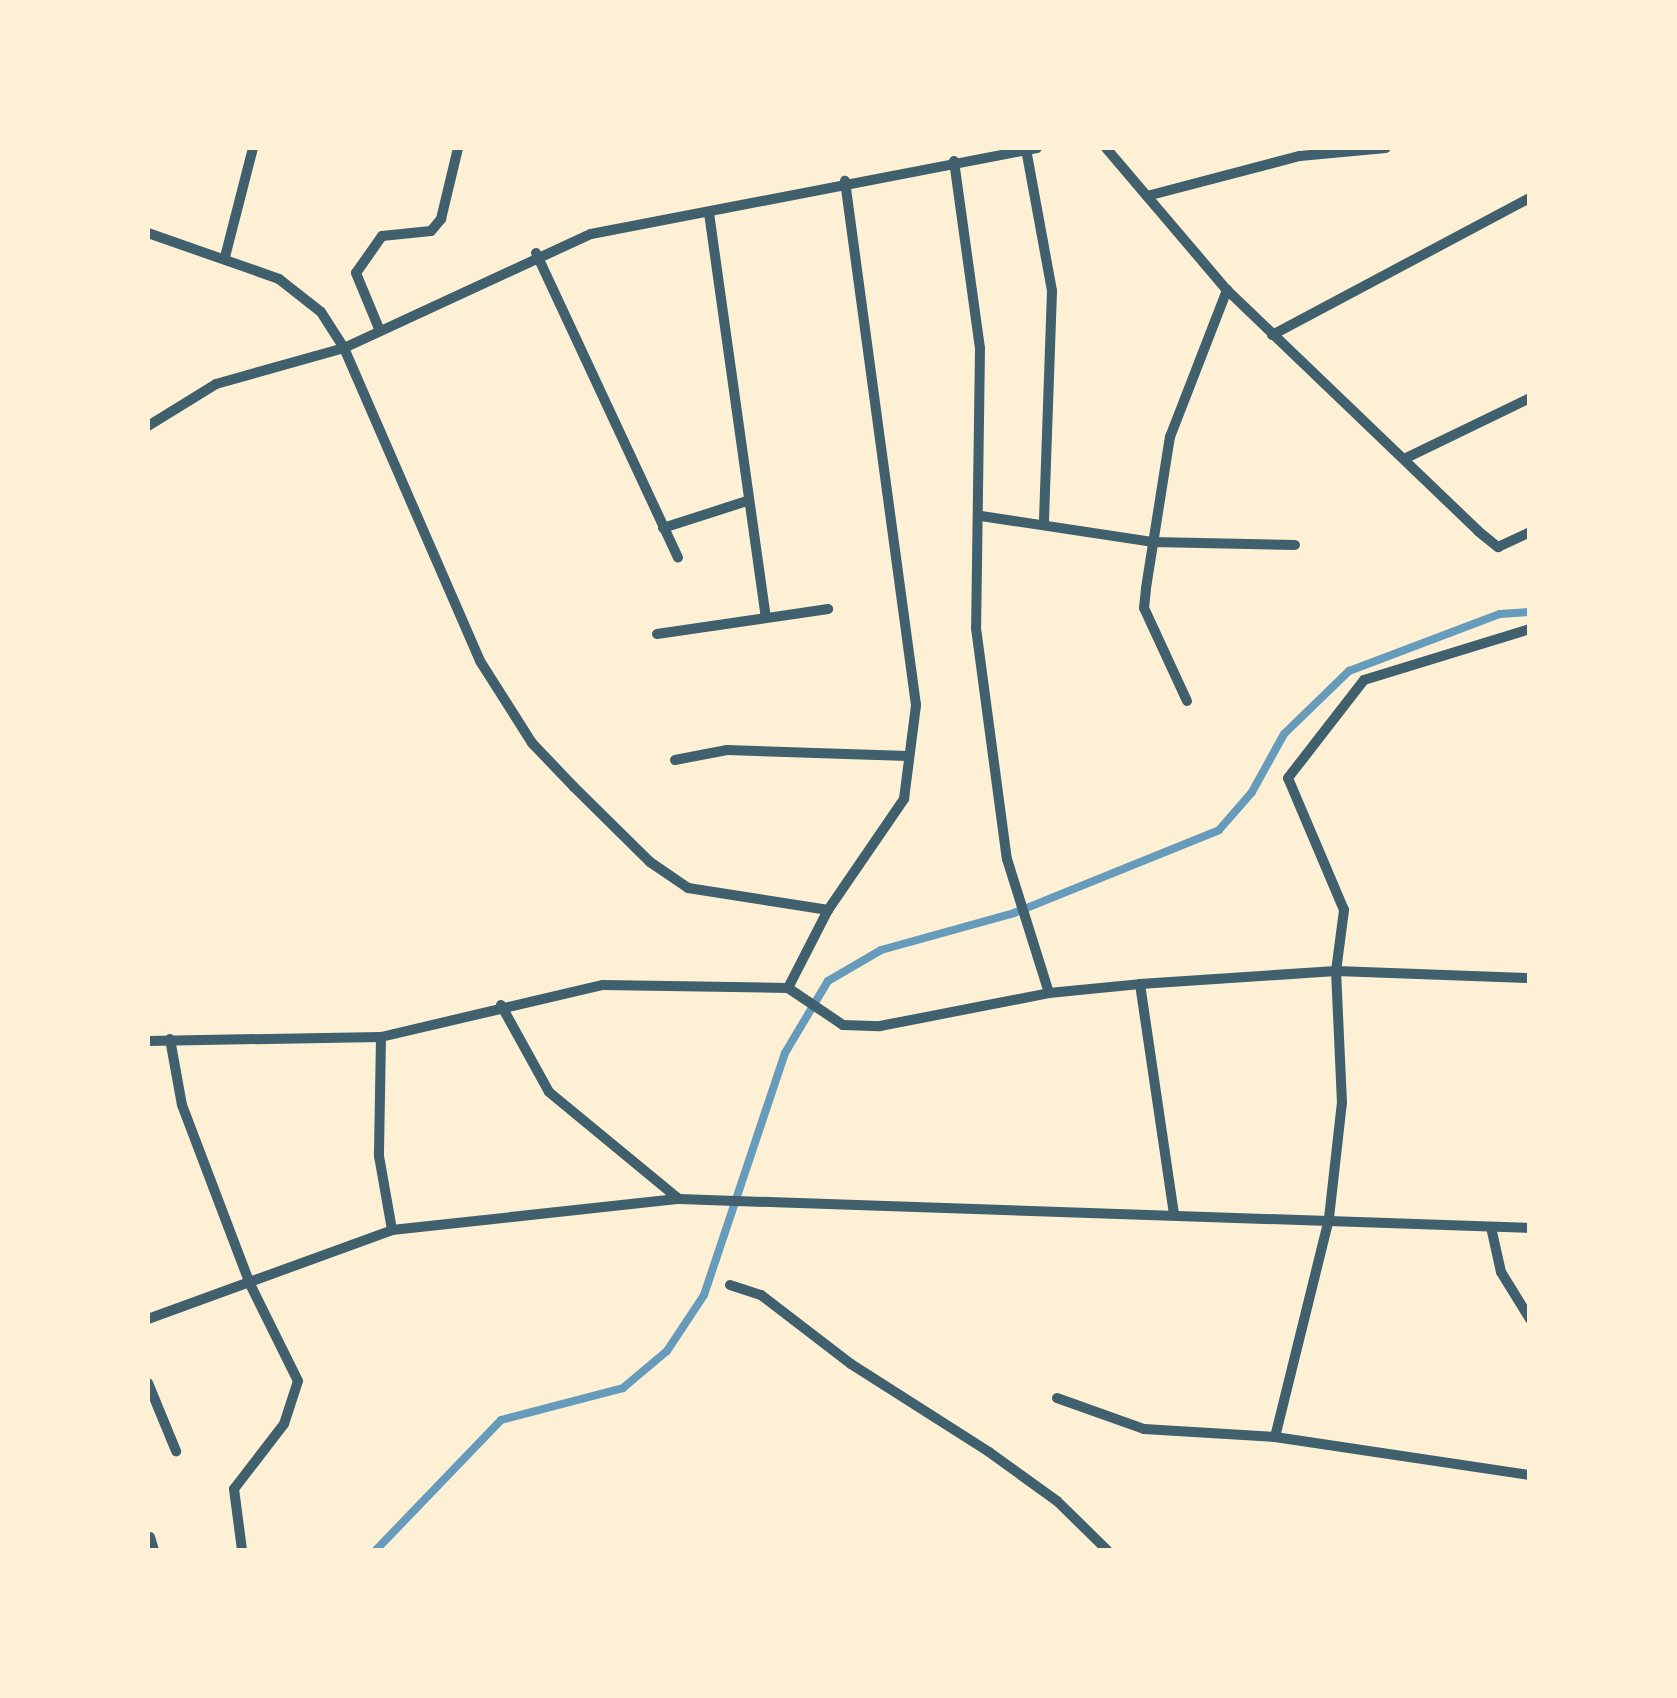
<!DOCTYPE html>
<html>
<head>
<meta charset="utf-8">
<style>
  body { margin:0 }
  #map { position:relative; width:1677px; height:1698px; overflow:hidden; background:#fdf0d5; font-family:"PT Sans Narrow",sans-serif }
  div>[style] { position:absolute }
  .stream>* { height:8px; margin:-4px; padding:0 4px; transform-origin:4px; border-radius:4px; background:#669bbc }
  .minor>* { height:10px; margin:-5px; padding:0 5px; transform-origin:5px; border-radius:5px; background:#3f606c }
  span { translate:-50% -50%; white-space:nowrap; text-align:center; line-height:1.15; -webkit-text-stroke:8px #fdf0d5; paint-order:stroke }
  .frame { position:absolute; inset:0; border:150px solid #fdf0d5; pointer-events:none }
</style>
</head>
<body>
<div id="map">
  <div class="stream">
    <div style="left:376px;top:1550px;width:180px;rotate:-46.1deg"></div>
    <div style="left:501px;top:1420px;width:126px;rotate:-14.7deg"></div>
    <div style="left:623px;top:1388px;width:57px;rotate:-40.1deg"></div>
    <div style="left:667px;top:1351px;width:67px;rotate:-56.5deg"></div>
    <div style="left:704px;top:1295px;width:255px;rotate:-71.5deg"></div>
    <div style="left:785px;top:1053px;width:84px;rotate:-59.2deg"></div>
    <div style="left:828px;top:981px;width:61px;rotate:-30.3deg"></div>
    <div style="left:881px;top:950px;width:138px;rotate:-15.5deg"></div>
    <div style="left:1014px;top:913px;width:221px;rotate:-22deg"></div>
    <div style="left:1219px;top:830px;width:50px;rotate:-49deg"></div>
    <div style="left:1252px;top:792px;width:66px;rotate:-61.1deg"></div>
    <div style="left:1284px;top:734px;width:91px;rotate:-44.1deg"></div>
    <div style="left:1349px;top:671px;width:161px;rotate:-20.7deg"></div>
    <div style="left:1500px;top:614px;width:30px;rotate:-4deg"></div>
  </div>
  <div class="minor">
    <div style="left:1106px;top:148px;width:187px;rotate:49.6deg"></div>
    <div style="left:1227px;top:290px;width:348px;rotate:43.8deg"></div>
    <div style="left:1478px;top:531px;width:26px;rotate:39deg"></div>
    <div style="left:1498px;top:547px;width:35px;rotate:-25deg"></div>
    <div style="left:1026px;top:149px;width:144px;rotate:79.6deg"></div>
    <div style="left:1052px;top:291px;width:232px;rotate:92deg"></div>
    <div style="left:954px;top:161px;width:189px;rotate:82.1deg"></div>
    <div style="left:980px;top:348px;width:280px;rotate:90.8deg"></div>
    <div style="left:976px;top:628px;width:233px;rotate:82.4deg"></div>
    <div style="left:1007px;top:859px;width:140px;rotate:72.6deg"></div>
    <div style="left:1147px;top:196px;width:158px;rotate:-14.7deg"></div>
    <div style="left:1300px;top:156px;width:86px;rotate:-5.3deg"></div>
    <div style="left:709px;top:213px;width:408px;rotate:82deg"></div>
    <div style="left:148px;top:233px;width:139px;rotate:19.3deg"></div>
    <div style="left:279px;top:279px;width:53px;rotate:38.2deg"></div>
    <div style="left:321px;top:312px;width:43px;rotate:57.4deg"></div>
    <div style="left:344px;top:348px;width:341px;rotate:66.5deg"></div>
    <div style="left:480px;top:661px;width:97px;rotate:57.6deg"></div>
    <div style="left:532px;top:743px;width:61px;rotate:46.3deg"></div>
    <div style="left:574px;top:787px;width:107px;rotate:44.6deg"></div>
    <div style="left:650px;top:862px;width:46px;rotate:34.4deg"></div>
    <div style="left:688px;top:888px;width:142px;rotate:8.9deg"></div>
    <div style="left:536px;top:253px;width:336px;rotate:65deg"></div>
    <div style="left:225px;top:257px;width:113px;rotate:-75.6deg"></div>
    <div style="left:380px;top:331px;width:63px;rotate:-112.5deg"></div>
    <div style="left:356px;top:273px;width:45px;rotate:-54.9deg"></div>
    <div style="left:382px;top:236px;width:49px;rotate:-5.8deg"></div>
    <div style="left:431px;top:231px;width:16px;rotate:-50deg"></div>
    <div style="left:441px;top:219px;width:73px;rotate:-76.5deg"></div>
    <div style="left:1272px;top:335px;width:292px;rotate:-28deg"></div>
    <div style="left:148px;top:426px;width:80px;rotate:-31.7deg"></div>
    <div style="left:216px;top:384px;width:133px;rotate:-15.7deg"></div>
    <div style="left:344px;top:348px;width:272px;rotate:-24.8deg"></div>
    <div style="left:591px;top:234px;width:454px;rotate:-10.9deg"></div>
    <div style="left:1404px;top:459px;width:140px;rotate:-25.8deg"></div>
    <div style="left:981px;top:516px;width:173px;rotate:8.6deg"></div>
    <div style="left:1152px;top:542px;width:143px;rotate:1.2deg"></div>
    <div style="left:663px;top:528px;width:88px;rotate:-17.8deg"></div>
    <div style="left:657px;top:634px;width:173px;rotate:-8.3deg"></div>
    <div style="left:1187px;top:701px;width:102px;rotate:-114.8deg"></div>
    <div style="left:1144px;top:608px;width:20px;rotate:-84deg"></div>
    <div style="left:1146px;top:588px;width:153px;rotate:-81deg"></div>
    <div style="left:1170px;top:437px;width:158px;rotate:-68.8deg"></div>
    <div style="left:675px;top:760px;width:53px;rotate:-10.9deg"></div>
    <div style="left:727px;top:750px;width:181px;rotate:1.9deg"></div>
    <div style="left:1140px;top:984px;width:232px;rotate:81.6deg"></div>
    <div style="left:788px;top:988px;width:66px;rotate:33.9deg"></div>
    <div style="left:843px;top:1025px;width:37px;rotate:2deg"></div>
    <div style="left:880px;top:1026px;width:172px;rotate:-11deg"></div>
    <div style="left:1049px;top:993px;width:91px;rotate:-5.6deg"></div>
    <div style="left:1140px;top:984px;width:196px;rotate:-3.8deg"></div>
    <div style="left:1336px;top:971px;width:194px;rotate:2.1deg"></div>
    <div style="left:501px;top:1005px;width:99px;rotate:61.1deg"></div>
    <div style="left:549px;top:1092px;width:168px;rotate:39.5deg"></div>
    <div style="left:381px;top:1037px;width:119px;rotate:91deg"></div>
    <div style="left:379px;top:1156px;width:75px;rotate:80deg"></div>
    <div style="left:170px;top:1039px;width:67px;rotate:79.7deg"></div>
    <div style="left:182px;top:1105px;width:191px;rotate:69.2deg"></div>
    <div style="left:250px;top:1284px;width:108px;rotate:63.7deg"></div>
    <div style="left:298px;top:1381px;width:45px;rotate:108deg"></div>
    <div style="left:284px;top:1424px;width:82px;rotate:127.6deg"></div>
    <div style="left:234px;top:1489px;width:62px;rotate:82.5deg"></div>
    <div style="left:148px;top:1041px;width:233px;rotate:-1deg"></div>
    <div style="left:381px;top:1037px;width:228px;rotate:-13.2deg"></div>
    <div style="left:603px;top:985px;width:185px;rotate:0.9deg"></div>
    <div style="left:788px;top:988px;width:88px;rotate:-62.9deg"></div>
    <div style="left:828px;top:910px;width:135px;rotate:-55.6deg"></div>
    <div style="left:904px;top:799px;width:95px;rotate:-82.7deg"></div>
    <div style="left:916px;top:705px;width:529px;rotate:-97.72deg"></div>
    <div style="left:1491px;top:1227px;width:46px;rotate:77.5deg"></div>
    <div style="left:1501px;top:1272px;width:55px;rotate:58.3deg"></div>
    <div style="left:730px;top:1285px;width:33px;rotate:18deg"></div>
    <div style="left:761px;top:1295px;width:113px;rotate:37.5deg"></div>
    <div style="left:851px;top:1364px;width:164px;rotate:32.5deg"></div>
    <div style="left:989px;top:1452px;width:84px;rotate:35.8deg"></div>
    <div style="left:1057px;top:1501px;width:70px;rotate:44.4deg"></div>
    <div style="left:148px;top:1319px;width:260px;rotate:-20deg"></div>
    <div style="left:392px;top:1230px;width:289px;rotate:-6.2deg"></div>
    <div style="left:679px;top:1199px;width:851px;rotate:1.95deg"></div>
    <div style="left:148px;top:1383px;width:74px;rotate:67.6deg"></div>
    <div style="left:1057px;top:1398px;width:92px;rotate:19.6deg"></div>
    <div style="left:1144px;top:1429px;width:131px;rotate:3.5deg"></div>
    <div style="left:1275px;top:1437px;width:258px;rotate:8.5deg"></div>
    <div style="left:1275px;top:1437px;width:226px;rotate:-76.1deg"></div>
    <div style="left:1329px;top:1218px;width:116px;rotate:-83.6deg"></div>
    <div style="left:1342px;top:1103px;width:132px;rotate:-92.6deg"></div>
    <div style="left:1336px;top:971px;width:62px;rotate:-82.5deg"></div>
    <div style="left:1344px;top:910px;width:143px;rotate:-113deg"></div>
    <div style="left:1288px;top:778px;width:124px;rotate:-52.2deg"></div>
    <div style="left:1364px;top:680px;width:174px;rotate:-17.1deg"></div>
    <div style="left:150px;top:1537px;width:14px;rotate:73deg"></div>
  </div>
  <div class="frame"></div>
</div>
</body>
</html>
